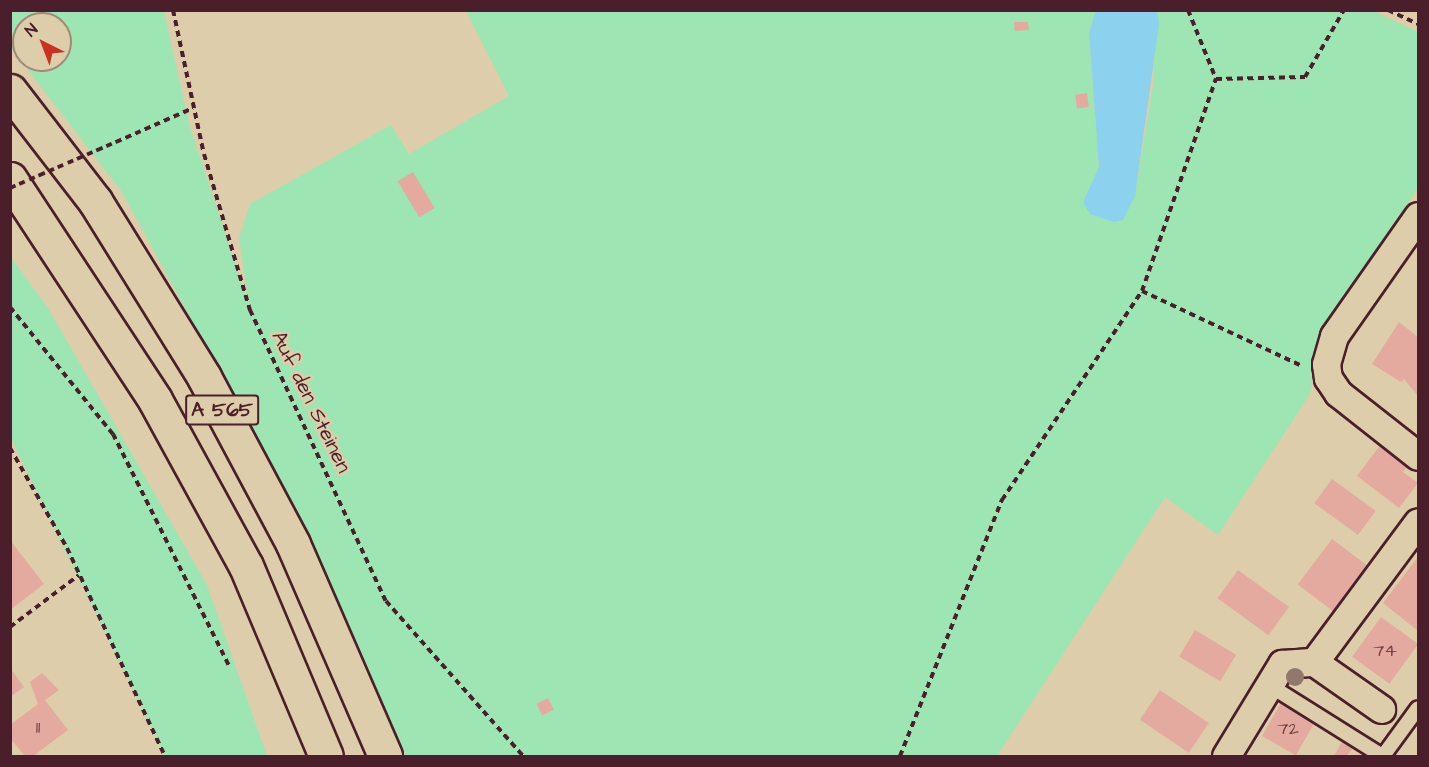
<!DOCTYPE html>
<html>
<head>
<meta charset="utf-8">
<style>
  body { margin:0 }
  #map { position:relative; width:1429px; height:767px; overflow:hidden; background:#decdaa; font-family:"Architects Daughter",sans-serif }
  div>[style] { position:absolute }
  .green>* { inset:0; background:#9de5b3 }
  .water>* { inset:0; background:#8cd1ed }
  .building>* { inset:0; background:#e4aaa0; transform-origin:0 0 }
  .path>* { height:4px; margin-top:-2px; transform-origin:0; background:repeating-linear-gradient(90deg,#4a1f2b 0 6px,transparent 0 10.5px) }
  .roads { filter:drop-shadow(2px 0 #4a1f2b) drop-shadow(-2px 0 #4a1f2b) drop-shadow(0 2px #4a1f2b) drop-shadow(0 -2px #4a1f2b) }
  .service>* { height:14px; margin:-7px; padding:0 7px; transform-origin:7px; border-radius:7px; background:#decdaa }
  .minor>* { height:27px; margin:-13.5px; padding:0 13.5px; transform-origin:13.5px; border-radius:13.5px; background:#decdaa }
  .motorway>* { height:33px; margin:-16.5px; padding:0 16.5px; transform-origin:16.5px; border-radius:16.5px; background:#decdaa }
  .path-bridge>* { height:4px; margin-top:-2px; transform-origin:0; background:repeating-linear-gradient(90deg,#4a1f2b 0 6px,transparent 0 10.5px) }
  .trees>* { width:18px; height:18px; margin:-9px; border-radius:50%; background:#91786c }
  span { translate:-50% -50%; white-space:nowrap; text-align:center; line-height:1.15; -webkit-text-stroke:5px #decdaa; paint-order:stroke }
  .number-label { font-size:18px; color:#704248 }
  .number-label span { -webkit-text-stroke-width:0 }
  .shield-label span { padding:2px 4px; background:#decdaa; border:2px solid; border-radius:4px; -webkit-text-stroke-width:0 }
  .shield-label { font-size:20px; color:#4a1f2b; font-weight:700 }
  .street-label { font-size:21px; color:#4a1f2b }
  .frame { position:absolute; inset:0; border:12px solid #4a1f2b; pointer-events:none }
  .north { position:absolute; left:12px; top:12px; width:60px; height:60px; box-sizing:border-box; background:#decdaa; border:2px solid #a38777; border-radius:50%; rotate:318deg; font-size:16px; font-weight:700; line-height:24px; text-align:center; color:#4a1f2b }
  .north::after { content:''; display:block; margin:auto; width:21px; height:27px; background:#c8321e; clip-path:polygon(50% 0,100% 100%,50% 72%,0 100%) }
</style>
</head>
<body>
<div id="map">
  <div class="green">
    <div style="clip-path:polygon(evenodd,11px 11px,164px 11px,189px 124px,249px 305px,239px 238px,250px 204px,391px 125px,409px 154px,509px 96px,466px 11px,1096px 11px,1089px 33px,1099px 167px,1083px 202px,1135px 195px,1153px 86px,1157px 11px,1374px 11px,1418px 32px,1418px 188px,1319px 342px,1310px 394px,1218px 535px,1165px 497px,997px 756px,406px 756px,305px 530px,122px 192px,11px 48px,11px 11px,24px 24px,60px 24px,60px 60px,24px 60px,24px 24px)"></div>
    <div style="clip-path:polygon(10px 256px,48px 308px,207px 585px,267px 756px,165px 756px,11px 439px)"></div>
  </div>
  <div class="water">
    <div style="clip-path:polygon(1096px 10px,1157px 11px,1159px 24px,1135px 196px,1123px 220px,1114px 222px,1090px 214px,1083px 202px,1099px 167px,1089px 33px)"></div>
  </div>
  <div class="building">
    <div style="clip-path:polygon(1014px 22px,1028px 22px,1029px 30px,1015px 31px)"></div>
    <div style="left:1087px;top:93px;width:14px;height:12px;rotate:82deg"></div>
    <div style="left:413px;top:172px;width:42px;height:18px;rotate:59deg"></div>
    <div style="clip-path:polygon(1399px 322px,1418px 337px,1418px 396px,1404px 379px,1401px 382px,1372px 364px)"></div>
    <div style="clip-path:polygon(1381px 444px,1409px 464px,1403px 472px,1418px 483px,1399px 508px,1357px 476px)"></div>
    <div style="left:1332px;top:479px;width:54px;height:30px;rotate:36deg"></div>
    <div style="left:1332px;top:539px;width:45px;height:57px;rotate:37deg"></div>
    <div style="clip-path:polygon(10px 540px,44px 584px,10px 610px)"></div>
    <div style="clip-path:polygon(1418px 557px,1418px 631px,1383px 603px)"></div>
    <div style="left:1238px;top:570px;width:63px;height:35px;rotate:36deg"></div>
    <div style="left:1381px;top:617px;width:46px;height:49px;rotate:36deg"></div>
    <div style="left:1195px;top:630px;width:48px;height:31px;rotate:31deg"></div>
    <div style="clip-path:polygon(10px 668px,24px 687px,10px 697px)"></div>
    <div style="clip-path:polygon(42px 673px,59px 690px,45px 700px,68px 730px,33px 756px,25px 756px,10px 738px,10px 725px,38px 704px,30px 682px)"></div>
    <div style="left:1160px;top:690px;width:59px;height:36px;rotate:34deg"></div>
    <div style="left:548px;top:698px;width:13px;height:13px;rotate:63deg"></div>
    <div style="left:1281px;top:703px;width:39px;height:38px;rotate:30deg"></div>
    <div style="clip-path:polygon(1343px 740px,1354px 746px,1347px 756px,1334px 756px)"></div>
  </div>
  <div class="path">
    <div style="left:173px;top:10px;width:147px;rotate:77.9deg"></div>
    <div style="left:204px;top:154px;width:163px;rotate:73.6deg"></div>
    <div style="left:250px;top:310px;width:321px;rotate:65deg"></div>
    <div style="left:386px;top:601px;width:207px;rotate:48.5deg"></div>
    <div style="left:1188px;top:10px;width:74px;rotate:67.9deg"></div>
    <div style="left:1388px;top:10px;width:33px;rotate:25deg"></div>
    <div style="left:116px;top:142px;width:84px;rotate:-23.8deg"></div>
    <div style="left:1142px;top:291px;width:177px;rotate:25.1deg"></div>
    <div style="left:10px;top:307px;width:164px;rotate:51deg"></div>
    <div style="left:113px;top:434px;width:259px;rotate:63.4deg"></div>
    <div style="left:10px;top:448px;width:115px;rotate:60.3deg"></div>
    <div style="left:67px;top:548px;width:230px;rotate:64.8deg"></div>
    <div style="left:10px;top:627px;width:86px;rotate:-37deg"></div>
    <div style="left:900px;top:756px;width:276px;rotate:-68.3deg"></div>
    <div style="left:1002px;top:500px;width:252px;rotate:-56.2deg"></div>
    <div style="left:1142px;top:291px;width:225px;rotate:-70.8deg"></div>
    <div style="left:1216px;top:79px;width:89px;rotate:-1.3deg"></div>
    <div style="left:1305px;top:77px;width:78px;rotate:-59.8deg"></div>
  </div>
  <div class="roads">
    <div class="service">
      <div style="left:1269px;top:685px;width:133px;rotate:32.1deg"></div>
      <div style="left:1383px;top:756px;width:59px;rotate:-53.9deg"></div>
    </div>
    <div class="minor">
      <div style="left:1418px;top:216px;width:146px;rotate:125deg"></div>
      <div style="left:1334px;top:336px;width:29px;rotate:106deg"></div>
      <div style="left:1326px;top:364px;width:14px;rotate:82deg"></div>
      <div style="left:1328px;top:378px;width:18px;rotate:56deg"></div>
      <div style="left:1338px;top:393px;width:102px;rotate:38.2deg"></div>
      <div style="left:1314px;top:662px;width:82px;rotate:35deg"></div>
      <div style="left:1226px;top:756px;width:108px;rotate:-58.7deg"></div>
      <div style="left:1282px;top:664px;width:32px;rotate:-4deg"></div>
      <div style="left:1314px;top:662px;width:174px;rotate:-53.4deg"></div>
    </div>
    <div class="motorway">
      <div style="left:10px;top:91px;width:139px;rotate:52.3deg"></div>
      <div style="left:95px;top:201px;width:207px;rotate:58.2deg"></div>
      <div style="left:204px;top:377px;width:189px;rotate:61.9deg"></div>
      <div style="left:293px;top:544px;width:231px;rotate:66.5deg"></div>
      <div style="left:10px;top:179px;width:264px;rotate:56.7deg"></div>
      <div style="left:155px;top:400px;width:189px;rotate:61.3deg"></div>
      <div style="left:246px;top:566px;width:206px;rotate:67.2deg"></div>
    </div>
  </div>
  <div class="path-bridge">
    <div style="left:10px;top:188px;width:116px;rotate:-23.5deg"></div>
  </div>
  <div class="trees">
    <div style="left:1295px;top:677px"></div>
  </div>
  <div class="number-label">
    <span style="left:1385px;top:651px">74</span>
    <span style="left:38px;top:728px">11</span>
    <span style="left:1288px;top:729px">72</span>
  </div>
  <div class="shield-label">
    <span style="left:222px;top:410px">A 565</span>
  </div>
  <div class="street-label">
    <span style="left:311px;top:402px;rotate:64deg">Auf den Steinen</span>
  </div>
  <div class="frame"></div>
  <div class="north">N</div>
</div>
</body>
</html>
